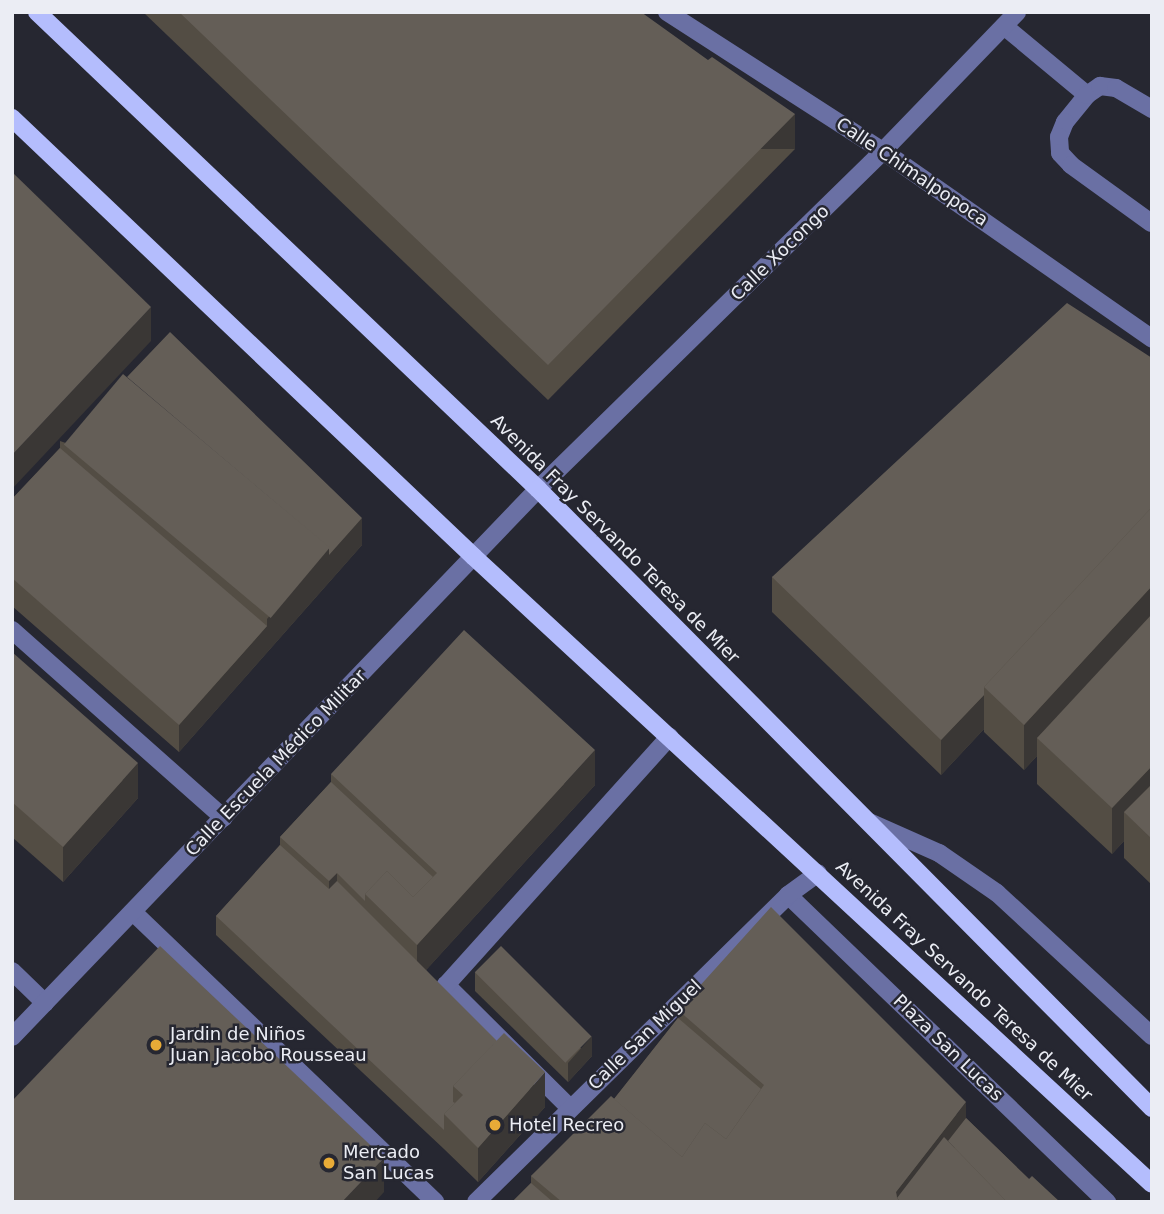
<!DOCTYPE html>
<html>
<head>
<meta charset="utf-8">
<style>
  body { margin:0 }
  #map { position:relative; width:1164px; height:1214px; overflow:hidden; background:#262731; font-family:"DejaVu Sans",sans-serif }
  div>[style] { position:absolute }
  .minor>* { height:18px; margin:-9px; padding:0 9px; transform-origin:9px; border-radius:9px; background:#6a70a4 }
  .major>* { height:18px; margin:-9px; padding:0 9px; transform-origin:9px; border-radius:9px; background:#b4bdfd }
  .wall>* { inset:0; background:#534d44 }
  .shaded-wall>* { inset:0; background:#3a3735; transform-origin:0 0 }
  .building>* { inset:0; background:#645e57; transform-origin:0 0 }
  .dots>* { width:19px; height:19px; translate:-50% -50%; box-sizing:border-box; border:4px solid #262731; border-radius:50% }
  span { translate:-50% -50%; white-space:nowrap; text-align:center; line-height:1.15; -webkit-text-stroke:5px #262731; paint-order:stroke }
  .street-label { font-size:18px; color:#ebedf4 }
  .poi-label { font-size:18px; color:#ebedf4 }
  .left { translate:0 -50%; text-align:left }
  .frame { position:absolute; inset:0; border:14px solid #ebedf4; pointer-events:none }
</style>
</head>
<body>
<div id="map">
  <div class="minor">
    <div style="left:667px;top:12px;width:257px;rotate:32.8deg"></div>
    <div style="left:883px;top:151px;width:328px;rotate:34.9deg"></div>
    <div style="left:1004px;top:26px;width:108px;rotate:39.7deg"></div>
    <div style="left:1087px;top:95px;width:35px;rotate:129deg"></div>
    <div style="left:1065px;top:122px;width:16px;rotate:112deg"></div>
    <div style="left:1059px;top:137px;width:16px;rotate:86deg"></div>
    <div style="left:1060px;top:153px;width:16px;rotate:47deg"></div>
    <div style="left:1071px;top:165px;width:99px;rotate:35.9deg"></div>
    <div style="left:1087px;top:95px;width:16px;rotate:-35deg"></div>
    <div style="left:1100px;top:86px;width:16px;rotate:7deg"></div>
    <div style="left:1116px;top:88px;width:42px;rotate:30.3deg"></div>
    <div style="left:12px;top:630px;width:283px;rotate:41.6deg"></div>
    <div style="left:869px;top:822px;width:77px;rotate:23.9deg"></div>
    <div style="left:939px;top:853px;width:70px;rotate:34.6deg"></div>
    <div style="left:997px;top:893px;width:211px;rotate:42.7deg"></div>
    <div style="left:788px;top:895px;width:443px;rotate:43.9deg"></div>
    <div style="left:133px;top:912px;width:419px;rotate:43.8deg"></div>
    <div style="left:12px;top:971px;width:46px;rotate:44.1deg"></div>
    <div style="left:12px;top:1037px;width:760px;rotate:-46.17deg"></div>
    <div style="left:538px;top:489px;width:483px;rotate:-44.4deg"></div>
    <div style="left:883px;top:151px;width:193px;rotate:-46deg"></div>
    <div style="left:570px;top:1108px;width:175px;rotate:-135.2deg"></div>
    <div style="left:446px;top:985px;width:334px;rotate:-48deg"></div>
    <div style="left:476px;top:1202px;width:438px;rotate:-44.5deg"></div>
    <div style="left:788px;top:895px;width:37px;rotate:-36deg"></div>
  </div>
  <div class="major">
    <div style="left:37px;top:12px;width:692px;rotate:43.59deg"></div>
    <div style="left:538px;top:489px;width:872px;rotate:45.23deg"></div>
    <div style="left:12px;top:118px;width:637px;rotate:43.54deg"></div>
    <div style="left:474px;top:557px;width:923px;rotate:42.76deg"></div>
  </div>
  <div class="wall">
    <div style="clip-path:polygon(143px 12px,641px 12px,795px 149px,548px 400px)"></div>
    <div style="clip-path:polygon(1152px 358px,1152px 885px,1124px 858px,1124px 841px,1112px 854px,1037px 784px,1037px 756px,1024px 770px,984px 732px,984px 729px,941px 775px,772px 612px,772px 577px)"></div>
    <div style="clip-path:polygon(60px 441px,362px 545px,179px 752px,12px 606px,12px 499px,60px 448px)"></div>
    <div style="clip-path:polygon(12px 652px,138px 798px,63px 882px,12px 837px)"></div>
    <div style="clip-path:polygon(331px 774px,595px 785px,426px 970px,545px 1107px,478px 1182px,444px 1149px,216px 935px,216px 916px,280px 845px,280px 837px,331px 782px)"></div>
    <div style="clip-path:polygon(475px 972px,592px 1056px,568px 1082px,475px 991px)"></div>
    <div style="clip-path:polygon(678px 1010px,966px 1118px,1029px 1179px,1060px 1202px,512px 1202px,531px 1183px,531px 1176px,614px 1099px,678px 1018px)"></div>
  </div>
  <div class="shaded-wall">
    <div style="left:795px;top:114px;width:35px;height:352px;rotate:90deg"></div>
    <div style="clip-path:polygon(151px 307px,151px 341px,12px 489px,12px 455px)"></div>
    <div style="clip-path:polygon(362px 518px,362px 545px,179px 752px,179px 725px,267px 626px,267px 619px,329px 548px)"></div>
    <div style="clip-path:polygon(1152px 586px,1152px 631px,1037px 738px,1037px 756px,1024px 770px,1024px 725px)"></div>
    <div style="clip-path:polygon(984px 695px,984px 729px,941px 775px,941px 740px)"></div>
    <div style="clip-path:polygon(595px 750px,595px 785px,417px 980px,417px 945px)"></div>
    <div style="clip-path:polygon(138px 763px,138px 798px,63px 882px,63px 847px)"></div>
    <div style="clip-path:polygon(1152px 766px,1152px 811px,1124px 812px,1124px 841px,1112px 854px,1112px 808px)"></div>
    <div style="clip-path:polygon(337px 873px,337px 900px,329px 908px,329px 881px)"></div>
    <div style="clip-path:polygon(592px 1036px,592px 1056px,568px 1082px,568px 1063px)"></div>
    <div style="clip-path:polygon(545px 1072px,545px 1107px,478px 1182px,478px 1148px)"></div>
    <div style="clip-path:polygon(966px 1102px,966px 1137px,898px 1202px,896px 1192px)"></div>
    <div style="clip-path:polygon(384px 1158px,384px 1192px,375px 1202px,342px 1202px)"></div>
  </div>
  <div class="building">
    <div style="clip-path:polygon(179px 12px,641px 12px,708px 60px,712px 57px,795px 114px,548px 365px)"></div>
    <div style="clip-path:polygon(12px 172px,151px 307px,12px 455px)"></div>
    <div style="clip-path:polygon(1067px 303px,1152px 358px,1152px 507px,984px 687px,984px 695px,941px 740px,772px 577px)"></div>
    <div style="clip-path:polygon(170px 332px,362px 518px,329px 555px,329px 548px,127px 377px)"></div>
    <div style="left:123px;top:374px;width:270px;height:92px;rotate:40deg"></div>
    <div style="clip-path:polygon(60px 448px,267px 626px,179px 725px,12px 578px,12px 499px)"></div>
    <div style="clip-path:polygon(1152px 507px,1152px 586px,1024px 725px,984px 687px)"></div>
    <div style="clip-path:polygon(1152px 614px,1152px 766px,1112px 808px,1037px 738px)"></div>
    <div style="clip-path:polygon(464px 630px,595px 750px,417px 945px,365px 894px,387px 871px,413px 897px,437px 873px,331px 774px)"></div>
    <div style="clip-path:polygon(12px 652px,138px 763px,63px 847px,12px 802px)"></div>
    <div style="clip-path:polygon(331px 782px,433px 877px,413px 897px,387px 871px,365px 894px,365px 901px,337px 873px,329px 881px,280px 837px)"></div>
    <div style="clip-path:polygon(1152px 784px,1152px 839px,1124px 812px)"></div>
    <div style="clip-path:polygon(280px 845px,329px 889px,337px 881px,497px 1041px,453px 1086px,453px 1102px,455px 1103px,444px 1114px,444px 1130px,216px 916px)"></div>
    <div style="clip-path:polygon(771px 907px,966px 1102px,896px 1192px,897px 1198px,901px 1202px,562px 1202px,531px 1176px,611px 1096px,682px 1157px,705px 1123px,726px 1139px,764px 1085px,678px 1010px)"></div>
    <div style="clip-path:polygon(160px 946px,384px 1158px,342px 1202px,12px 1202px,12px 1101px)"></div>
    <div style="left:501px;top:946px;width:128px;height:37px;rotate:45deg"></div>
    <div style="clip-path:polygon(678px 1018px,761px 1089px,726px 1139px,705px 1123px,682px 1157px,614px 1099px)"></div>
    <div style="clip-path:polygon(504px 1033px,545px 1072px,478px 1148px,444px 1114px,463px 1095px,453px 1086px)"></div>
    <div style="clip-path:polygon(966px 1118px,1029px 1179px,1032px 1176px,1060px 1202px,1007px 1202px,948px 1141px)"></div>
    <div style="clip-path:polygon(944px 1137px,1007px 1202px,901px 1202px,897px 1198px)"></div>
    <div style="clip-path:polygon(531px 1183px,553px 1202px,512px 1202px)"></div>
  </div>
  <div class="dots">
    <div style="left:156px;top:1045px;background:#e8ab37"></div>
    <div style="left:495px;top:1125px;background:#e8ab37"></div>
    <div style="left:329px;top:1163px;background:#e8ab37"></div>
  </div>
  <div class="street-label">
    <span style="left:912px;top:172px;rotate:34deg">Calle Chimalpopoca</span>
    <span style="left:780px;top:253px;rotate:-44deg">Calle Xocongo</span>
    <span style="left:615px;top:539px;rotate:45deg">Avenida Fray Servando Teresa de Mier</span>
    <span style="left:276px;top:763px;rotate:-46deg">Calle Escuela Médico Militar</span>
    <span style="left:964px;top:981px;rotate:43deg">Avenida Fray Servando Teresa de Mier</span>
    <span style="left:645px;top:1035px;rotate:-44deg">Calle San Miguel</span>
    <span style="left:948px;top:1048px;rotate:44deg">Plaza San Lucas</span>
  </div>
  <div class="poi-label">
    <span class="left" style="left:170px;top:1045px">Jardin de Niños<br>Juan Jacobo Rousseau</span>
    <span class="left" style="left:509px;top:1125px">Hotel Recreo</span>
    <span class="left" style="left:343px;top:1163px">Mercado<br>San Lucas</span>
  </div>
  <div class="frame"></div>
</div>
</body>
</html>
